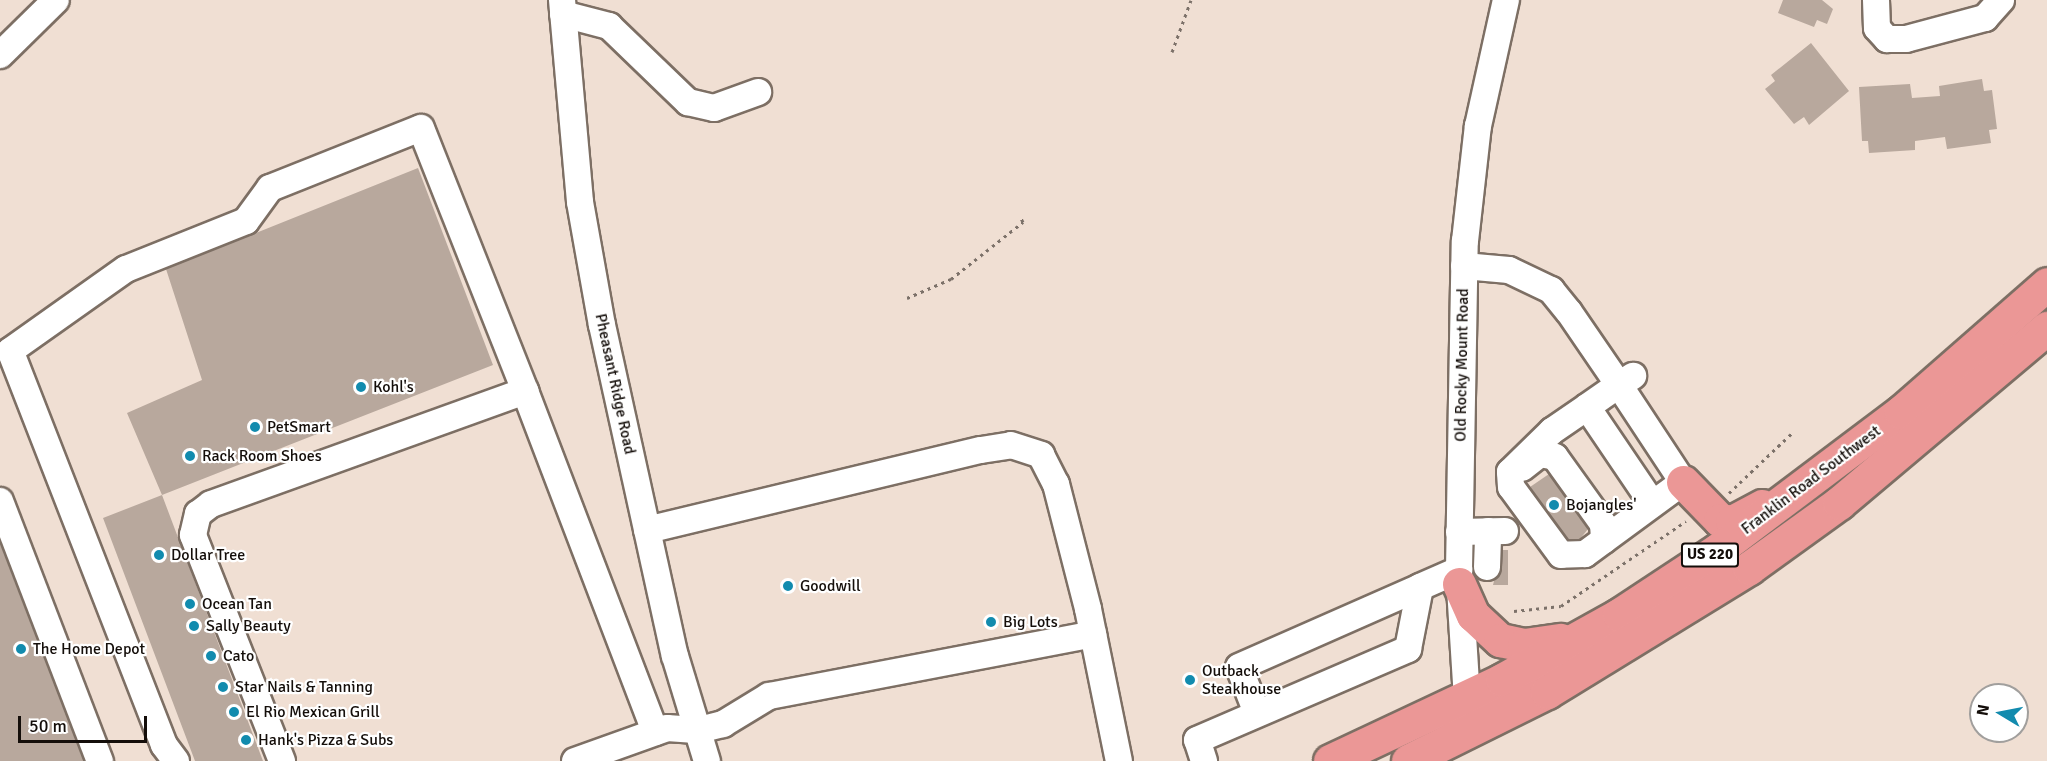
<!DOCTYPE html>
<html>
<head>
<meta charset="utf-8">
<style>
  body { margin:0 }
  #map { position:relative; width:2047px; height:761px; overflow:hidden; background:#f0dfd3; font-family:Signika,sans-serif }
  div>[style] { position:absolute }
  .building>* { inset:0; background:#b8a89d }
  .path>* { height:3px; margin-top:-1.5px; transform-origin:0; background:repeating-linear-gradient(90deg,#7c7169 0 3px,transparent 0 7.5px) }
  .roads { filter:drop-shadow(2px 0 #7d6f64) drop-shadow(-2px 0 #7d6f64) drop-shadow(0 2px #7d6f64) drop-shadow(0 -2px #7d6f64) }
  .minor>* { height:26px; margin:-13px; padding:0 13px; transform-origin:13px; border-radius:13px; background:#fff }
  .highway>* { height:33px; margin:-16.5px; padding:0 16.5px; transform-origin:16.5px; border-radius:16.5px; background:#eb9796 }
  .dots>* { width:16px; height:16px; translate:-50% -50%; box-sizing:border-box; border:3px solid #fff; border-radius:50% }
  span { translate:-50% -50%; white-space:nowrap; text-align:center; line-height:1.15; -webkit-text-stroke:4.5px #fff; paint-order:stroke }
  .shield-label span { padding:2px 4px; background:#fff; border:2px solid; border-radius:4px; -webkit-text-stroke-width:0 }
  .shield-label { font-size:15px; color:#140e0a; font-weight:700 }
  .street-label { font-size:16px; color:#140e0a }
  .poi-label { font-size:16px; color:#140e0a }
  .left { translate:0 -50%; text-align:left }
  .north { position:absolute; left:1969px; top:683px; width:60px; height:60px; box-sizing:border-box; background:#fff; border:2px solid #a19f9d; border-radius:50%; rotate:280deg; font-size:16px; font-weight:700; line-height:24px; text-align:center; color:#140e0a }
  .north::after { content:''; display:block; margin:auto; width:21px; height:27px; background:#128bae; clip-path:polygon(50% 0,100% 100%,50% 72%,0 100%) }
  .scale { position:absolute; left:18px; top:716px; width:129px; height:27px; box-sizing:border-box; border:3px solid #140e0a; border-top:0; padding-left:8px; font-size:18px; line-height:21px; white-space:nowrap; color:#140e0a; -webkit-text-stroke:4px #fff; paint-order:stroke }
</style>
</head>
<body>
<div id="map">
  <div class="building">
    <div style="clip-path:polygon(1783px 0,1822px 0,1833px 9px,1827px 24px,1817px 20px,1814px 27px,1778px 13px)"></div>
    <div style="clip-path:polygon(1811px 43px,1849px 91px,1809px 125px,1804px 117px,1794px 124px,1765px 89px,1775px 81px,1771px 75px)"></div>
    <div style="clip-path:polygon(1982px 79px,1984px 91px,1992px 90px,1997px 129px,1989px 130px,1991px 143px,1947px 149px,1945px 137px,1915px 141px,1915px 150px,1869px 153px,1868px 141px,1862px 141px,1859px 87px,1910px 84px,1912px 98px,1940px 96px,1939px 86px)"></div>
    <div style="clip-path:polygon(418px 168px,493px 365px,162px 495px,127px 413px,202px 380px,166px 269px)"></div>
    <div style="clip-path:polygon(1549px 474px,1588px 529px,1580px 539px,1568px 540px,1530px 487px)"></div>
    <div style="clip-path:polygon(162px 495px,179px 540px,263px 761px,195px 761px,103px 518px)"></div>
    <div style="clip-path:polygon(0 543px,84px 761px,0 761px)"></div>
    <div style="clip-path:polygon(1502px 550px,1508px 550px,1508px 585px,1493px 585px)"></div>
  </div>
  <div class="path">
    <div style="left:1172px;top:52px;width:55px;rotate:-69.9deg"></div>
    <div style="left:907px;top:298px;width:48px;rotate:-23.4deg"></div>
    <div style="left:951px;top:279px;width:92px;rotate:-38.4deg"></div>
    <div style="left:1023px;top:222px;width:4px;rotate:-117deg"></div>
    <div style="left:1729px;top:493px;width:88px;rotate:-43.6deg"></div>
    <div style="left:1514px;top:611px;width:47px;rotate:-6.1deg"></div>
    <div style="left:1561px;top:606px;width:151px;rotate:-34.2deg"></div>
  </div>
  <div class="roads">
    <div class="minor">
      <div style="left:562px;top:0;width:203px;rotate:84.9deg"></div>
      <div style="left:580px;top:202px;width:125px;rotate:79.9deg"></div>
      <div style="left:602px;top:325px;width:339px;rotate:77.6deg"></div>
      <div style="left:675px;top:656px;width:110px;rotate:73.1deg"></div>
      <div style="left:1876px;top:0;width:28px;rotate:88deg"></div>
      <div style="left:1877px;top:28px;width:15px;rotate:48deg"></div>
      <div style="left:1887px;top:39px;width:19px"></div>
      <div style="left:1906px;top:39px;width:82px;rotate:-14.9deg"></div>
      <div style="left:1985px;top:18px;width:24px;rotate:-48deg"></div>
      <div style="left:563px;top:14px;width:48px;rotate:14.6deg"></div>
      <div style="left:609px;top:26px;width:110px;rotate:43.9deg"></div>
      <div style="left:688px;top:102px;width:27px;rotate:13deg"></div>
      <div style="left:714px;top:108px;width:47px;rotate:-20deg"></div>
      <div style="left:0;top:55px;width:78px;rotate:-44.5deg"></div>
      <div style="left:1464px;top:266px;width:45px;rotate:5.1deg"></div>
      <div style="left:1509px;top:270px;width:47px;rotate:25.5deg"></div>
      <div style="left:1551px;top:290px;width:28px;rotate:51deg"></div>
      <div style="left:1569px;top:312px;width:88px;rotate:55.6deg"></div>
      <div style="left:1619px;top:385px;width:116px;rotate:56.6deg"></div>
      <div style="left:1683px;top:482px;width:122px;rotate:143.7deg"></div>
      <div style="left:1585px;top:554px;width:24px;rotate:178deg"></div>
      <div style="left:1561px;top:555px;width:84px;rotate:-126.3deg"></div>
      <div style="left:1511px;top:487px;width:15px;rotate:-94deg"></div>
      <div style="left:1510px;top:472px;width:59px;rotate:-44.3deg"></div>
      <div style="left:1552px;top:431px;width:42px;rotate:-34.4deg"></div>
      <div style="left:1587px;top:407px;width:39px;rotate:-35deg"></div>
      <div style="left:1619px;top:385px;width:17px;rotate:-33deg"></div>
      <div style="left:1587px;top:407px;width:116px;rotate:55.9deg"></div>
      <div style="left:1522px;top:468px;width:23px;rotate:-38deg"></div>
      <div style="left:1540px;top:454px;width:15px;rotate:11deg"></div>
      <div style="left:1555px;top:457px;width:82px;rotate:54.4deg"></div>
      <div style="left:1603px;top:524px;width:16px;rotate:86deg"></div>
      <div style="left:0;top:501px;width:279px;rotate:69deg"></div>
      <div style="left:647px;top:530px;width:343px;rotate:-13.5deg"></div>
      <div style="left:981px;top:450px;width:30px;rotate:-9deg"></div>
      <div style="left:1011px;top:445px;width:32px;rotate:18deg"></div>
      <div style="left:1041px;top:455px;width:33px;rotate:63deg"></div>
      <div style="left:1056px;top:484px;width:129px;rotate:75.6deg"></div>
      <div style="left:1088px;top:609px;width:155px;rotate:78.5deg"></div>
      <div style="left:1459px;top:532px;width:46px;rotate:-1.2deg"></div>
      <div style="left:1487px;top:567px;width:36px;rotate:-88deg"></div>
      <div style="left:1257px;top:713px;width:49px;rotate:-111.4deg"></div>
      <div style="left:1239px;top:667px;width:198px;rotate:-23.8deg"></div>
      <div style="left:1468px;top:715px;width:145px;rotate:-93.6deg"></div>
      <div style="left:1459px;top:570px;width:329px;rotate:-89deg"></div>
      <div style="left:1465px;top:241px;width:116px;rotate:-83.6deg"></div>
      <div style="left:1478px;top:126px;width:129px;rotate:-77.5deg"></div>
      <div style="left:176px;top:761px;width:20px;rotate:-127deg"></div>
      <div style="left:164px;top:745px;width:423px;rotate:-111.3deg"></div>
      <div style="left:10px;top:351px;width:142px;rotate:-35.3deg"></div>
      <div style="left:126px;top:269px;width:129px;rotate:-21.8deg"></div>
      <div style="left:246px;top:221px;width:41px;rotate:-54deg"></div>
      <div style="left:270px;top:188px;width:162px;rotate:-21.7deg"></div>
      <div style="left:421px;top:128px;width:283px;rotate:68.4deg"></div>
      <div style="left:282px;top:761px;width:243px;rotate:-111.5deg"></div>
      <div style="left:193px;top:535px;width:22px;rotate:-77deg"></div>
      <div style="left:198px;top:514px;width:16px;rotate:-38deg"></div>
      <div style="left:211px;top:504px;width:334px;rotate:-19.8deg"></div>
      <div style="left:525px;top:391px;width:365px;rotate:69.1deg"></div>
      <div style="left:575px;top:761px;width:98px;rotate:-19.7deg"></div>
      <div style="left:667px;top:728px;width:32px;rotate:4deg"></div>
      <div style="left:699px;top:730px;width:25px;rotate:-14deg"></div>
      <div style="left:723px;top:724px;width:54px;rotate:-31.3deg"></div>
      <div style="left:769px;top:696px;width:330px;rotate:-10.8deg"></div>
      <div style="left:1204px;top:761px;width:22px;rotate:-108deg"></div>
      <div style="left:1197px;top:740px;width:230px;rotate:-23.3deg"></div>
      <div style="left:1408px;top:649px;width:63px;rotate:-79deg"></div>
      <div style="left:1420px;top:587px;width:43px;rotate:-23.6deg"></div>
    </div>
    <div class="highway">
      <div style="left:1683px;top:482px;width:53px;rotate:45.8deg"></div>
      <div style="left:1720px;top:520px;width:12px;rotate:9deg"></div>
      <div style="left:1732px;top:522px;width:34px;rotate:-28deg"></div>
      <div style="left:1459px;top:584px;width:34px;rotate:66deg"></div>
      <div style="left:1473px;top:615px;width:37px;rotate:43deg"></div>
      <div style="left:1500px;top:640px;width:25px;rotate:12deg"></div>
      <div style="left:1524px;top:645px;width:37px;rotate:-8deg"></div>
      <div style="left:1330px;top:761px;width:190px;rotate:-25.2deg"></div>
      <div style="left:1502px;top:680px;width:134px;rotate:-29.1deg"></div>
      <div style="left:1619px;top:615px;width:120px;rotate:-33.4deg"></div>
      <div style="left:1719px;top:549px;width:228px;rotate:-37deg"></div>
      <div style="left:1901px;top:412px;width:194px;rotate:-41.2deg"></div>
      <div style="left:1408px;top:761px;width:155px;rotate:-26.4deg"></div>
      <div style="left:1547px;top:692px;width:237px;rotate:-31.5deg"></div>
      <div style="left:1749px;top:568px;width:111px;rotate:-35.8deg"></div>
      <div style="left:1839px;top:503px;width:272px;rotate:-40.1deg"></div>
    </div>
  </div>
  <div class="dots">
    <div style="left:361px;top:387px;background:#128bae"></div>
    <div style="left:255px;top:427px;background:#128bae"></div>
    <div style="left:190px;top:456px;background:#128bae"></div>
    <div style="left:1554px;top:505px;background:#128bae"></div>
    <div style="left:159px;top:555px;background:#128bae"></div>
    <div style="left:788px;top:586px;background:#128bae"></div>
    <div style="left:190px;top:604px;background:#128bae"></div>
    <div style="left:991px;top:622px;background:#128bae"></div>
    <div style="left:194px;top:626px;background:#128bae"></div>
    <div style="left:21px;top:649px;background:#128bae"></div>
    <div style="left:211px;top:656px;background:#128bae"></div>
    <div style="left:1190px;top:680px;background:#128bae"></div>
    <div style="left:223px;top:687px;background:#128bae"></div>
    <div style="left:234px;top:712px;background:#128bae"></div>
    <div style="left:246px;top:740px;background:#128bae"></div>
  </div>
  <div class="shield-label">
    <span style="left:1710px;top:555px">US 220</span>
  </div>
  <div class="street-label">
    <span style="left:1462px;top:365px;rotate:-89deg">Old Rocky Mount Road</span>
    <span style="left:615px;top:384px;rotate:78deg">Pheasant Ridge Road</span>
    <span style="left:1811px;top:480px;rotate:-37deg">Franklin Road Southwest</span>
  </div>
  <div class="poi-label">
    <span class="left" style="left:373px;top:387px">Kohl's</span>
    <span class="left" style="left:267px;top:427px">PetSmart</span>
    <span class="left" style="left:202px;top:456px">Rack Room Shoes</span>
    <span class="left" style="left:1566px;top:505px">Bojangles'</span>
    <span class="left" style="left:171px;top:555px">Dollar Tree</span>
    <span class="left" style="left:800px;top:586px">Goodwill</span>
    <span class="left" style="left:202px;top:604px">Ocean Tan</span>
    <span class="left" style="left:1003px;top:622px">Big Lots</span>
    <span class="left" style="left:206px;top:626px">Sally Beauty</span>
    <span class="left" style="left:33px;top:649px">The Home Depot</span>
    <span class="left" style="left:223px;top:656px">Cato</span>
    <span class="left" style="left:1202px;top:680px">Outback<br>Steakhouse</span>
    <span class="left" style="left:235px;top:687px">Star Nails &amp; Tanning</span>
    <span class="left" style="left:246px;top:712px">El Rio Mexican Grill</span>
    <span class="left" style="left:258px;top:740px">Hank's Pizza &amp; Subs</span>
  </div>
  <div class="north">N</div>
  <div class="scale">50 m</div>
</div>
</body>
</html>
